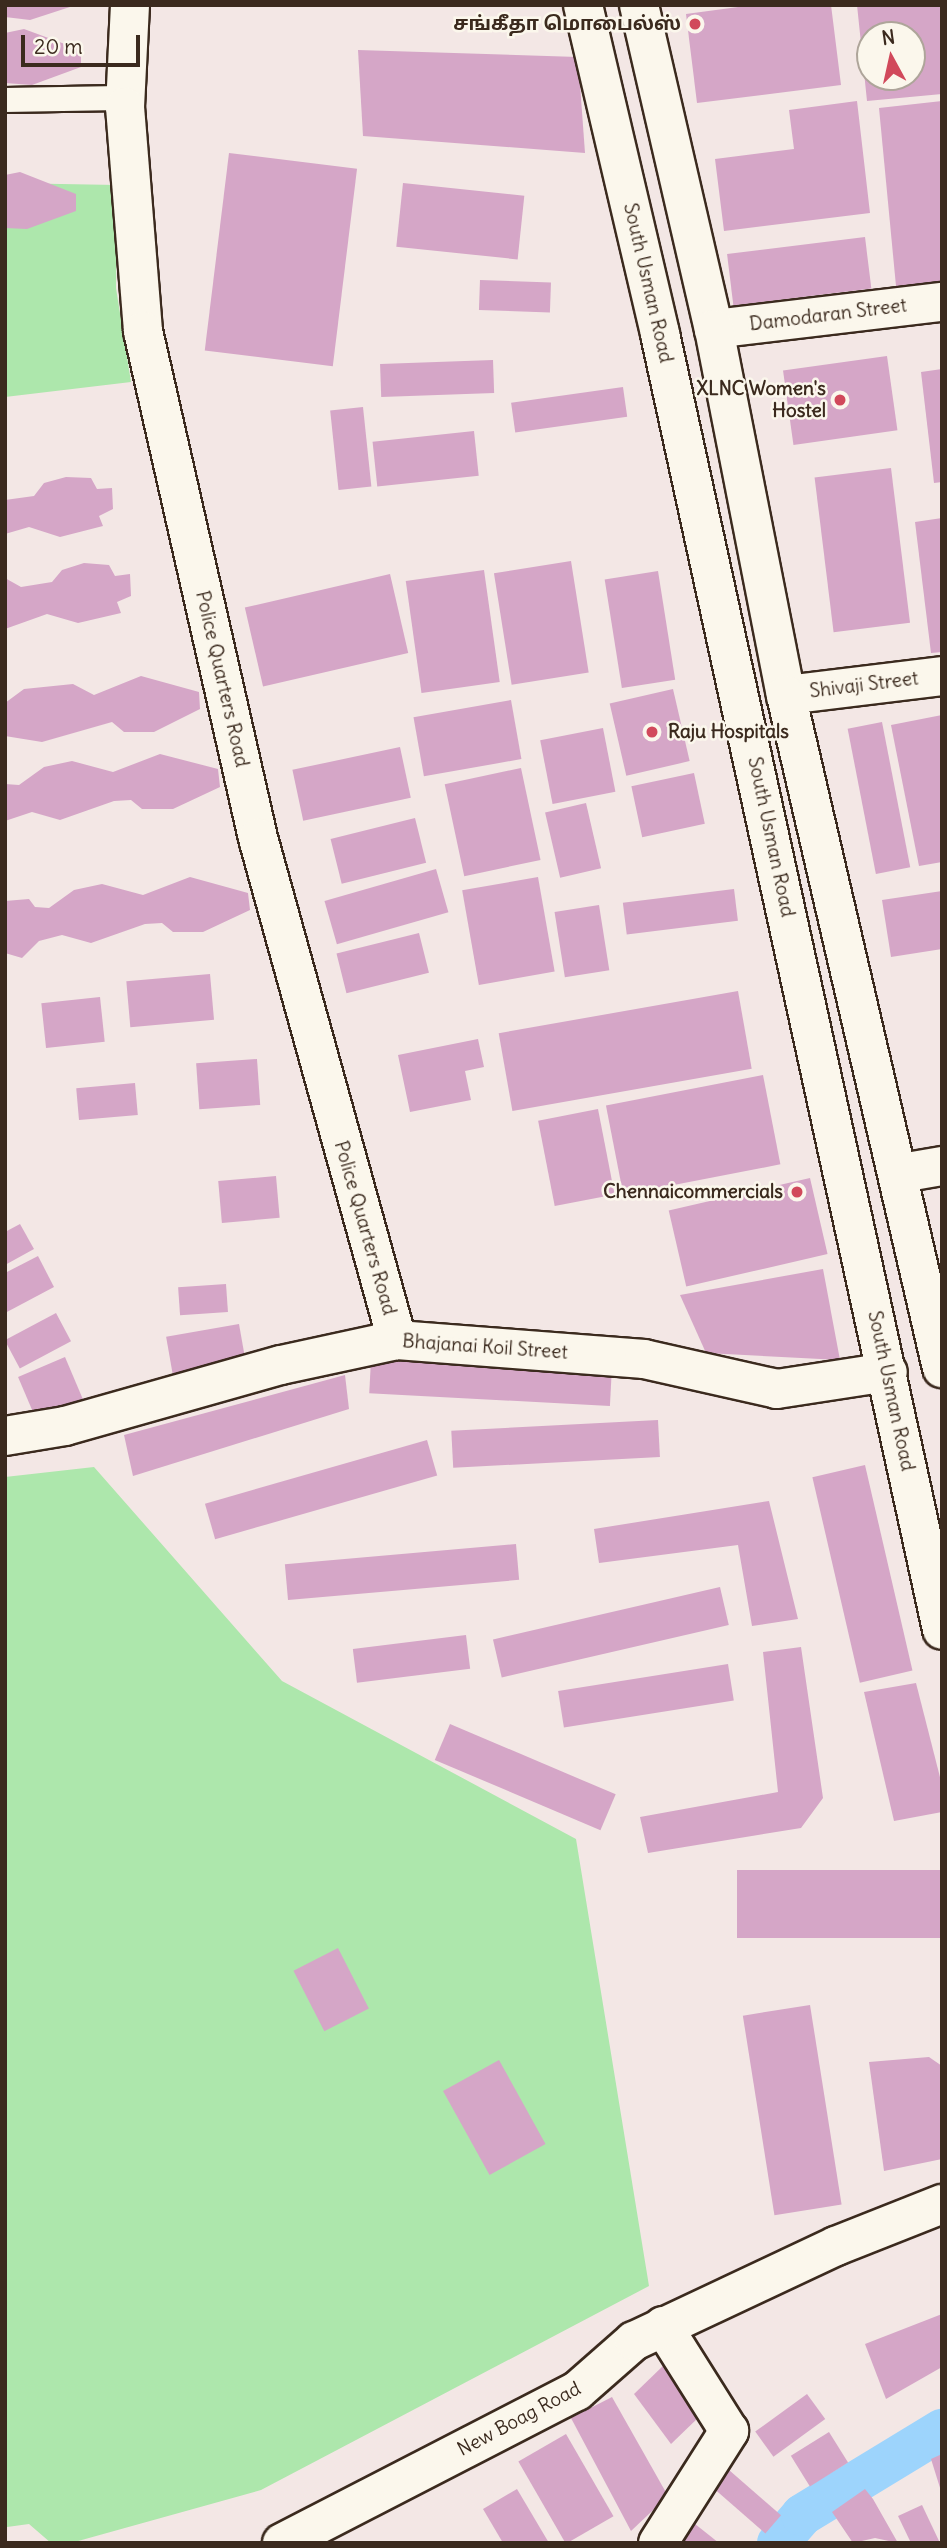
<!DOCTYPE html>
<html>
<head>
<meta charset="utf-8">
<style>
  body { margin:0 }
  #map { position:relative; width:947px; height:2548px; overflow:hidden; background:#f3e7e5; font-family:Delius,"Noto Sans Tamil",sans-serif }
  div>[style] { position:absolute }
  .green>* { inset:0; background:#ade7ac }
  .canal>* { height:42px; margin:-21px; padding:0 21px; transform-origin:21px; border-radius:21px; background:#9dd4fc }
  .building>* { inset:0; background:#d5a6c7; transform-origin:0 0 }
  .roads { filter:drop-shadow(2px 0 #3b2a1e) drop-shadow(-2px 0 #3b2a1e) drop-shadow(0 2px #3b2a1e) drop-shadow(0 -2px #3b2a1e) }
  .lane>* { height:24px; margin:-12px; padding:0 12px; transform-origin:12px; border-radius:12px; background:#fbf7ec }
  .street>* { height:38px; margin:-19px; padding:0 19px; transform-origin:19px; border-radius:19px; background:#fbf7ec }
  .secondary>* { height:38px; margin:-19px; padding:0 19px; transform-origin:19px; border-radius:19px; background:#fbf7ec }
  .dots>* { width:19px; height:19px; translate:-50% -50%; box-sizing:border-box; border:4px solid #fbf7ec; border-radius:50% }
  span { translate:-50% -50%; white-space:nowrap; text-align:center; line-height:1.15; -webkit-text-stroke:5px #fbf7ec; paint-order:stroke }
  .poi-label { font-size:19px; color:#3b2a1e; font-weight:700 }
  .right { translate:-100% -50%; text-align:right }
  .left { translate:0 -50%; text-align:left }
  .street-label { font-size:19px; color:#3b2a1e }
  .frame { position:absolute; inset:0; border:7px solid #3b2a1e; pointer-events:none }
  .north { position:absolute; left:856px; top:21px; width:70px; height:70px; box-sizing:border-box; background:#fbf7ec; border:2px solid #aea59a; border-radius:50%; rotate:352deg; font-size:19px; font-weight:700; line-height:28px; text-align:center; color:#3b2a1e }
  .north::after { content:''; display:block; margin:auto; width:24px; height:32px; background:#d1495b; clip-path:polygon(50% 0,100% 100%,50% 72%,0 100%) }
  .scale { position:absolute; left:21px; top:35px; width:119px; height:32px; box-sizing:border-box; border:4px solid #3b2a1e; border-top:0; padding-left:9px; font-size:21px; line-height:24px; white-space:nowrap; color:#3b2a1e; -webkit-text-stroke:5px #fbf7ec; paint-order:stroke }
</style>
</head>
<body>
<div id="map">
  <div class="green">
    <div style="clip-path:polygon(5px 183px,117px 185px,116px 288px,131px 382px,5px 397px)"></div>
    <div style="clip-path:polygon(94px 1467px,282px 1681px,576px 1839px,649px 2286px,261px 2490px,71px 2543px,51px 2543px,29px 2524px,7px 2527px,5px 2543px,5px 1477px)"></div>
  </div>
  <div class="canal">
    <div style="left:778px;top:2543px;width:37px;rotate:-49deg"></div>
    <div style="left:802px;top:2515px;width:164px;rotate:-31.3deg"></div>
  </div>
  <div class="building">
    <div style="clip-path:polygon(5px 5px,73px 5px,73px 6px,30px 20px,5px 17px)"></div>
    <div style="clip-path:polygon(753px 5px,831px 5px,841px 85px,697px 103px,686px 14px)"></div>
    <div style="clip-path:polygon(evenodd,857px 5px,942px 5px,942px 94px,867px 101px,857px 5px,870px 35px,912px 35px,912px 77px,870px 77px,870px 35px)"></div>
    <div style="clip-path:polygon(24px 29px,81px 50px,81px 67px,32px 85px,5px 83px,5px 33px)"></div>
    <div style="clip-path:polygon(358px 50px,578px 57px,585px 153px,363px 136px)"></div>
    <div style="clip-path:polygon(857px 101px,870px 213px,724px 231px,715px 159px,794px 149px,789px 110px)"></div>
    <div style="clip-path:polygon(942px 101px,942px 281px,896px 286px,879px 108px)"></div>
    <div style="left:229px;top:153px;width:129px;height:199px;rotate:7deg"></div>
    <div style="clip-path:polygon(20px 172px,76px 194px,76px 211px,27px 229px,5px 228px,5px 175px)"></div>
    <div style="left:403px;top:183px;width:122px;height:64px;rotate:6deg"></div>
    <div style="left:865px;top:237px;width:52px;height:139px;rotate:83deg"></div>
    <div style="left:480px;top:280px;width:71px;height:30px;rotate:2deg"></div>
    <div style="left:887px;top:356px;width:75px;height:105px;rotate:82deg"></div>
    <div style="left:493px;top:360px;width:33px;height:113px;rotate:88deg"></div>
    <div style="clip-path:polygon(942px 369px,942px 482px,934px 483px,921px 372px)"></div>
    <div style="left:623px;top:387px;width:30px;height:113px;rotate:82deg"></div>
    <div style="left:363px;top:407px;width:80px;height:33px;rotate:84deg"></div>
    <div style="left:474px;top:431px;width:45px;height:102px;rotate:84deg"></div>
    <div style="left:891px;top:468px;width:156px;height:77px;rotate:83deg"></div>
    <div style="clip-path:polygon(66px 477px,91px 478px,97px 489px,112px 488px,113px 509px,99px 516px,103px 526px,60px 537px,29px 527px,5px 534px,5px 500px,34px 496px,44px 483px)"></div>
    <div style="clip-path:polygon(942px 518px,942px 652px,931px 653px,915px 522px)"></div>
    <div style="left:571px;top:561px;width:113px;height:78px;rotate:81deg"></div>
    <div style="clip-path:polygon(84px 563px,109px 565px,115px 576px,130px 574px,131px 596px,117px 602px,121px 613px,78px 623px,47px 614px,5px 629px,5px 578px,21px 587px,52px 582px,62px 570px)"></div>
    <div style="left:484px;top:570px;width:113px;height:79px;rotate:82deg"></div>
    <div style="left:658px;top:571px;width:110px;height:54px;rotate:81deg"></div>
    <div style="left:390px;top:574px;width:81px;height:149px;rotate:77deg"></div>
    <div style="clip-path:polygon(141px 676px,199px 692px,200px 709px,154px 732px,124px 732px,112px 722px,42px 742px,5px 736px,5px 703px,24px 689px,73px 684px,94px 695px)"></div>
    <div style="left:673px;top:689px;width:74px;height:65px;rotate:77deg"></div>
    <div style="left:511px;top:700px;width:60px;height:99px;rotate:80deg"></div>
    <div style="clip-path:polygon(942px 715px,942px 862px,919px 866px,891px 725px)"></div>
    <div style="left:882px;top:722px;width:148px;height:35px;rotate:79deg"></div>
    <div style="left:603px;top:728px;width:65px;height:64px;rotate:79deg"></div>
    <div style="left:400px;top:747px;width:52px;height:110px;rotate:78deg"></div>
    <div style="clip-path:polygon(160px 754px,218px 769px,220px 787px,173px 809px,142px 809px,131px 800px,114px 801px,60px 820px,32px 812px,5px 821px,5px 784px,19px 785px,44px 767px,72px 761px,113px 772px)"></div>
    <div style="left:521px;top:768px;width:94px;height:78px;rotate:78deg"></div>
    <div style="left:694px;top:773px;width:52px;height:64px;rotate:78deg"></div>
    <div style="left:586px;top:803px;width:67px;height:42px;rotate:77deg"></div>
    <div style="left:415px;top:818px;width:46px;height:87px;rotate:76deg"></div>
    <div style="left:436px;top:869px;width:45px;height:116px;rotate:74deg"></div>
    <div style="clip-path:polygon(190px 877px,248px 893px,250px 910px,203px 932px,173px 932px,162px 923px,145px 924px,91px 943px,62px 935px,39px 941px,22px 958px,5px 953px,5px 901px,29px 899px,35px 907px,49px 908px,74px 890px,102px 884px,143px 895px)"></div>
    <div style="left:538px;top:877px;width:96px;height:77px;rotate:80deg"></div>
    <div style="left:734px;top:889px;width:32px;height:112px;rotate:83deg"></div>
    <div style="clip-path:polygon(942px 891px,942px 949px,891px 957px,882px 900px)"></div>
    <div style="left:599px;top:905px;width:66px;height:45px;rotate:81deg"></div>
    <div style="left:419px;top:933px;width:41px;height:85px;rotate:76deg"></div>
    <div style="left:210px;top:974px;width:46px;height:84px;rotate:85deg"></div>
    <div style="left:738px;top:991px;width:79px;height:243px;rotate:80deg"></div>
    <div style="left:100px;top:997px;width:45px;height:59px;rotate:84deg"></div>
    <div style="clip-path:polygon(478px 1039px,484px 1067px,465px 1071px,471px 1100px,410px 1112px,398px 1055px)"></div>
    <div style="left:257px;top:1059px;width:46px;height:61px;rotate:86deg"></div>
    <div style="left:763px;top:1075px;width:91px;height:160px;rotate:79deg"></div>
    <div style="left:135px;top:1083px;width:32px;height:59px;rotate:85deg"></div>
    <div style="left:598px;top:1109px;width:87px;height:61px;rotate:79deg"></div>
    <div style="left:276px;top:1176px;width:42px;height:58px;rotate:85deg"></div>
    <div style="left:810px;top:1178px;width:78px;height:145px;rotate:77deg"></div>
    <div style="clip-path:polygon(20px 1224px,34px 1249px,5px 1265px,5px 1232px)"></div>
    <div style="clip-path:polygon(38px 1256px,54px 1287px,5px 1313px,5px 1273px)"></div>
    <div style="clip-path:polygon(823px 1269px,840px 1360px,706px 1353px,680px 1295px)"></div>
    <div style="left:226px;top:1284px;width:28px;height:48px;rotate:86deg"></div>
    <div style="left:56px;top:1313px;width:32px;height:58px;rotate:62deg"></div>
    <div style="left:239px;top:1324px;width:45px;height:74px;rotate:80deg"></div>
    <div style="left:65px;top:1357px;width:48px;height:51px;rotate:67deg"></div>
    <div style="left:612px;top:1366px;width:40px;height:241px;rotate:93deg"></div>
    <div style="clip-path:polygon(345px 1375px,349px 1409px,133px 1476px,124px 1435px)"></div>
    <div style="left:658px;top:1420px;width:37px;height:207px;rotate:87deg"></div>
    <div style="left:427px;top:1440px;width:37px;height:231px;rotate:74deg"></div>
    <div style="left:865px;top:1465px;width:211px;height:54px;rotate:77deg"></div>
    <div style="clip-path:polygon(769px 1501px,798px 1619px,752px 1626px,738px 1545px,599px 1563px,594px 1529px)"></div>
    <div style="left:516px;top:1544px;width:36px;height:232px;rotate:85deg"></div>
    <div style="left:720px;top:1587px;width:39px;height:233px;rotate:77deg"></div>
    <div style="left:466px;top:1635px;width:34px;height:114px;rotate:83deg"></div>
    <div style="clip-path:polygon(801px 1647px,823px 1798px,801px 1828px,648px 1853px,640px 1817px,778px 1792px,763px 1652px)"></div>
    <div style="left:728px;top:1664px;width:37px;height:172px;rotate:81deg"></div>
    <div style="clip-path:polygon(916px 1683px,942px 1785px,942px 1812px,894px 1821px,864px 1692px)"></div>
    <div style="left:450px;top:1724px;width:180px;height:39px;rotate:23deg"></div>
    <div style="left:942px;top:1870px;width:68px;height:205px;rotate:90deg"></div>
    <div style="left:338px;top:1948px;width:68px;height:50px;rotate:63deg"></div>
    <div style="left:810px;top:2005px;width:202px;height:68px;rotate:81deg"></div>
    <div style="clip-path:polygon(929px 2057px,942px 2066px,942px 2159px,884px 2171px,869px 2062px)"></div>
    <div style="left:499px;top:2060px;width:96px;height:64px;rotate:61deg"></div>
    <div style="clip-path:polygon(942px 2314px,942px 2367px,886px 2399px,865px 2344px)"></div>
    <div style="clip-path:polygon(665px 2364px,699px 2417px,671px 2444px,634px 2394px)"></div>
    <div style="left:807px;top:2394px;width:31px;height:64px;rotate:54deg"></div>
    <div style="clip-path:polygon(612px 2397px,668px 2496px,631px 2531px,571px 2418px)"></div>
    <div style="left:829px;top:2432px;width:36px;height:45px;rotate:58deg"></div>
    <div style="left:566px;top:2434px;width:95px;height:55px;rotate:60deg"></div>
    <div style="clip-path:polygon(942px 2454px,942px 2491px,941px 2491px,931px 2459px)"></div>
    <div style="left:729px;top:2470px;width:69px;height:24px;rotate:41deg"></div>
    <div style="clip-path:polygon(517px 2489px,549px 2543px,503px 2543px,483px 2509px)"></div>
    <div style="clip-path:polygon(865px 2489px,873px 2499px,898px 2543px,875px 2538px,853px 2543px,832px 2512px)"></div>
    <div style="clip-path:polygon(922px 2505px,940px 2543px,911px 2543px,898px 2516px)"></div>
    <div style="clip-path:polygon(690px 2520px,719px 2543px,673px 2543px)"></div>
  </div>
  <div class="roads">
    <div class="lane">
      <div style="left:5px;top:100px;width:115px;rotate:-1deg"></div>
      <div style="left:120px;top:98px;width:10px;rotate:61deg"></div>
    </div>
    <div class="street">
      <div style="left:130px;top:5px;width:102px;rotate:92.8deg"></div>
      <div style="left:125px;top:107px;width:225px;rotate:85.4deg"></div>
      <div style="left:143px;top:331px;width:520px;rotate:77.22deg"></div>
      <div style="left:258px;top:838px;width:521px;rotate:74.52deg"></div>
      <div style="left:714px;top:329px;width:230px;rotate:-6.8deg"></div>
      <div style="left:786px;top:695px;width:157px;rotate:-6.9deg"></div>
      <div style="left:901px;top:1173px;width:42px;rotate:-9.7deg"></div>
      <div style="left:5px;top:1436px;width:61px;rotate:-9.5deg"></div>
      <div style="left:65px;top:1426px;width:224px;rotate:-15.8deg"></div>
      <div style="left:281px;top:1365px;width:119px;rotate:-12.2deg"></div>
      <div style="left:397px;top:1340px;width:248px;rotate:4.4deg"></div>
      <div style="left:644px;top:1359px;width:136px;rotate:12.7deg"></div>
      <div style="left:777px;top:1389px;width:112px;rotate:-8.7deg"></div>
      <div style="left:658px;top:2543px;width:133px;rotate:-57.6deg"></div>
      <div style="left:729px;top:2431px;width:124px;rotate:-122.2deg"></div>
    </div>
    <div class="secondary">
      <div style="left:583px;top:5px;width:338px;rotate:76.8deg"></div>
      <div style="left:660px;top:334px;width:1326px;rotate:77.72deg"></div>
      <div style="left:639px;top:5px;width:333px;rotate:77deg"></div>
      <div style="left:714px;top:329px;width:373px;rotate:78.9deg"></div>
      <div style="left:786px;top:695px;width:691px;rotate:76.95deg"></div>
      <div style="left:282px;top:2543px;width:332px;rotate:-27.3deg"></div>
      <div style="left:577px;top:2391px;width:76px;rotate:-41.3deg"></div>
      <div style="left:634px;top:2341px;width:223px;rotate:-25.2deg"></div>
      <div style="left:836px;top:2246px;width:114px;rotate:-21.6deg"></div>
    </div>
  </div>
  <div class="dots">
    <div style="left:695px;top:24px;background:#d1495b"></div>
    <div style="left:840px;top:400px;background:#d1495b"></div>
    <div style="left:652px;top:732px;background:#d1495b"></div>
    <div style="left:797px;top:1192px;background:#d1495b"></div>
  </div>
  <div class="poi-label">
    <span class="right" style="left:681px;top:24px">சங்கீதா மொபைல்ஸ்</span>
    <span class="right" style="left:826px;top:400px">XLNC Women's<br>Hostel</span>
    <span class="left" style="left:668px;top:732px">Raju Hospitals</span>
    <span class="right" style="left:783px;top:1192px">Chennaicommercials</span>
  </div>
  <div class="street-label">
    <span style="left:648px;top:283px;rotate:77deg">South Usman Road</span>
    <span style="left:828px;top:315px;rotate:-7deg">Damodaran Street</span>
    <span style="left:222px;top:679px;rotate:77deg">Police Quarters Road</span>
    <span style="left:864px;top:685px;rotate:-7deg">Shivaji Street</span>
    <span style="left:771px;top:837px;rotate:78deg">South Usman Road</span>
    <span style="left:365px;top:1228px;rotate:74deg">Police Quarters Road</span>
    <span style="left:485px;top:1347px;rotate:4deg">Bhajanai Koil Street</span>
    <span style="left:891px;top:1391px;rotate:78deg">South Usman Road</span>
    <span style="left:519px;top:2419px;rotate:-28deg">New Boag Road</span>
  </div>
  <div class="frame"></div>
  <div class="north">N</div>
  <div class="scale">20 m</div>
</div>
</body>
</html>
